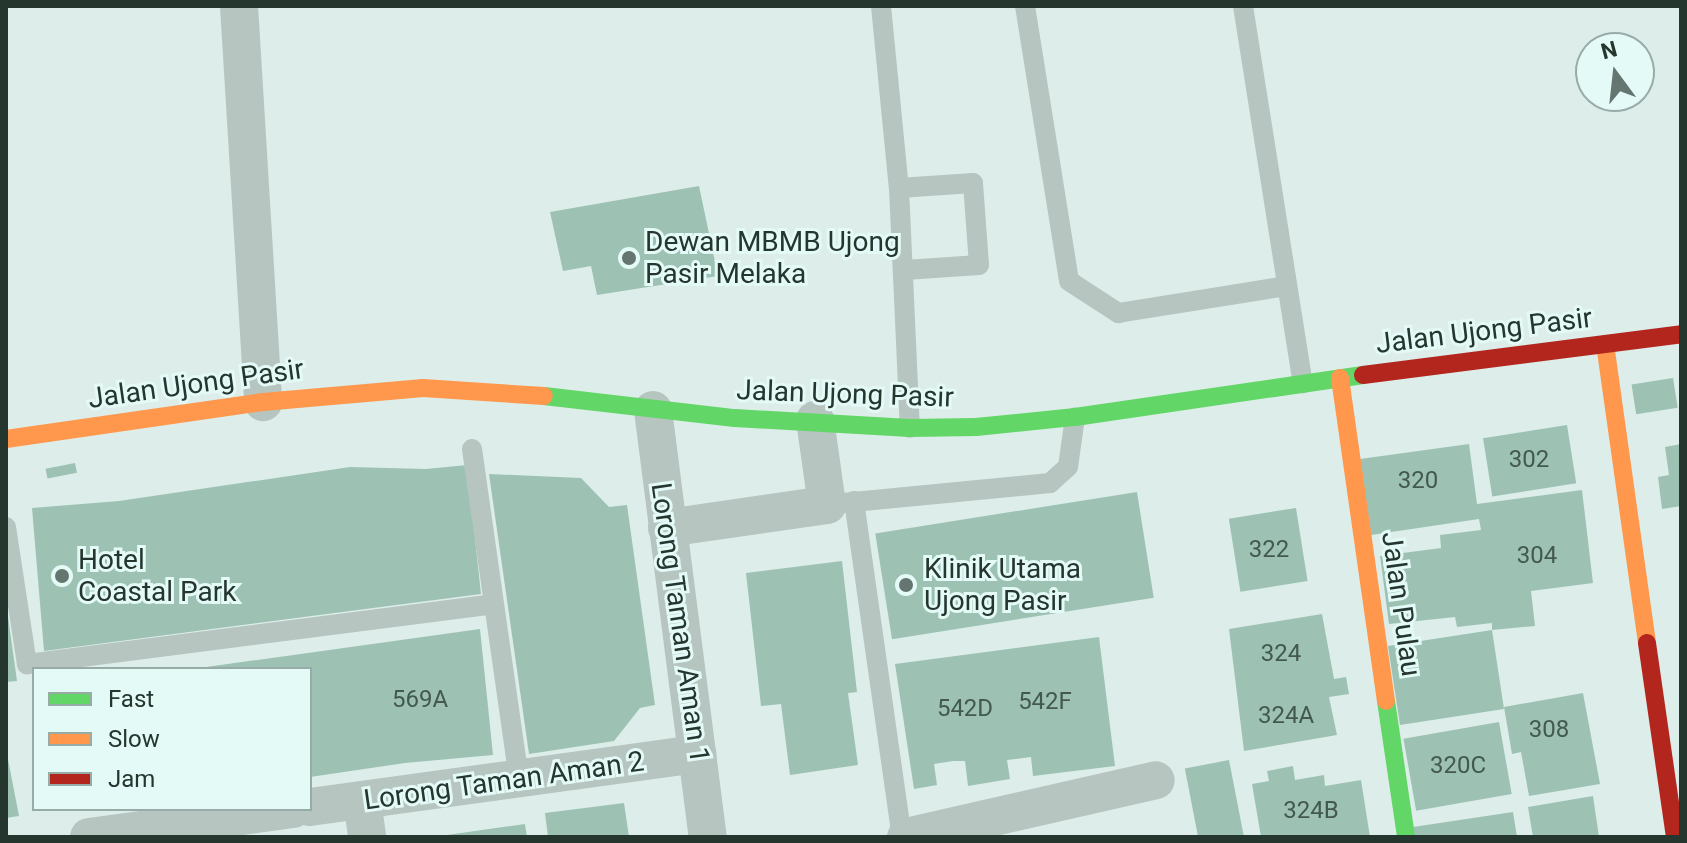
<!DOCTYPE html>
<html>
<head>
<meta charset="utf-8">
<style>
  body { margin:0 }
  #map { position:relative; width:1687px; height:843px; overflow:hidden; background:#ddedea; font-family:Roboto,sans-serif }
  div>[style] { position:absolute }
  .building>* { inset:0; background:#9dc2b3; transform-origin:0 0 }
  .lane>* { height:20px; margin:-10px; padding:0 10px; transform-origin:10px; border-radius:10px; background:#b7c5c1 }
  .street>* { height:38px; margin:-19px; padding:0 19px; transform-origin:19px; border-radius:19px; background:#b7c5c1 }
  .fast>* { height:18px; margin:-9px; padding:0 9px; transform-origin:9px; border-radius:9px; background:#63d668 }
  .slow>* { height:18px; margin:-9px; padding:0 9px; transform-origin:9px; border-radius:9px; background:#ff974d }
  .jam>* { height:18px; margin:-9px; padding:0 9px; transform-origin:9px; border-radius:9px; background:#b3261e }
  .dots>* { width:22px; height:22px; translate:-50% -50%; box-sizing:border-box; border:4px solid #e4faf7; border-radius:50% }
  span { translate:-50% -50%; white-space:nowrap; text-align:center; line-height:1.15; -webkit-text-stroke:6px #e4faf7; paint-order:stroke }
  .number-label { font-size:24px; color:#435950 }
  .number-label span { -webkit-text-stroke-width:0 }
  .poi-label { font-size:28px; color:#25362f }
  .left { translate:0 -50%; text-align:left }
  .street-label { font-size:28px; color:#25362f }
  .frame { position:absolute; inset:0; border:8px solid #25362f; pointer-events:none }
  .legend { position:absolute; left:32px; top:667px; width:280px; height:144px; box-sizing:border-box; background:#e4faf7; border:2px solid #98aca7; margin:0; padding:10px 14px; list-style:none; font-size:24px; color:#25362f }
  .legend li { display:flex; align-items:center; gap:16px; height:40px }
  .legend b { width:40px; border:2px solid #98aca7 }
  .north { position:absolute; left:1575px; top:32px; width:80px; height:80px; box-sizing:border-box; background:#e4faf7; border:2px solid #98aca7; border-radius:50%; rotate:345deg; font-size:22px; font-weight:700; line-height:32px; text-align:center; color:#25362f }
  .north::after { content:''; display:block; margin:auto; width:28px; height:36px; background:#657670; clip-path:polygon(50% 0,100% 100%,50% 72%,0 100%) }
</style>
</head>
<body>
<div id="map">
  <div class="building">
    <div style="clip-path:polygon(699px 186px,718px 276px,597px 295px,591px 266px,563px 271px,550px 212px)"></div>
    <div style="left:1673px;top:378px;width:30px;height:42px;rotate:81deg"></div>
    <div style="left:1567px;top:425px;width:59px;height:85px;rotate:81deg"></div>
    <div style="clip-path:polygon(1469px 444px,1477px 504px,1582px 490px,1593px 583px,1531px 591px,1535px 626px,1492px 630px,1504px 709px,1400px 725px,1388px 646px,1492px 630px,1492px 623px,1457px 627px,1455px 617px,1389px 624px,1380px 556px,1441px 548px,1440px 535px,1481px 530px,1479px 519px,1371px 535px,1360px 459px)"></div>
    <div style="clip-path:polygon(1681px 444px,1681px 506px,1662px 509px,1658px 477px,1669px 475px,1665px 447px)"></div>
    <div style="left:75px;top:463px;width:10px;height:30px;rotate:79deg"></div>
    <div style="clip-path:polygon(467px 465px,481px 594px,44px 651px,32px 508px,119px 501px,350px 467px,426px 469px)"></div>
    <div style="clip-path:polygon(489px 474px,581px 478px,609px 507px,627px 505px,655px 705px,640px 708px,614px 741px,529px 754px)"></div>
    <div style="left:1137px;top:492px;width:107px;height:265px;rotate:81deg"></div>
    <div style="left:1296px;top:508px;width:74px;height:68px;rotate:81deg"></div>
    <div style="clip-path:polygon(842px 561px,857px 692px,848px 693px,858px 765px,790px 775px,781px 704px,761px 706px,746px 573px)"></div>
    <div style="clip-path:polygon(6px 602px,17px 681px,6px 682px)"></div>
    <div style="clip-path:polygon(1322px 614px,1334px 679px,1346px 677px,1349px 694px,1329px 697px,1337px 735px,1244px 751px,1229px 629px)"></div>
    <div style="clip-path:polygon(480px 629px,493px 755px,405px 763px,310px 777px,310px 669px,192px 669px)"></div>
    <div style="clip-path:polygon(1099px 637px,1115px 766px,1033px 776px,1031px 757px,1007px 760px,1010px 779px,968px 786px,965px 761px,953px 761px,934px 764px,937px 785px,914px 789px,895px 664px)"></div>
    <div style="clip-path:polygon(1583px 693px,1600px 784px,1529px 796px,1521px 752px,1512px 754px,1504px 707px)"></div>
    <div style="left:1499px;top:722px;width:73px;height:97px;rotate:80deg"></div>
    <div style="clip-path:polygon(7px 754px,19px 816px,6px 818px,6px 755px)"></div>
    <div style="left:1229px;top:760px;width:78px;height:45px;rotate:79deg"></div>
    <div style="clip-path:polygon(1293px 766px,1295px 780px,1324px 775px,1325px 786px,1361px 780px,1370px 837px,1261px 837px,1252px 784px,1269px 781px,1267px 771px)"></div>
    <div style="clip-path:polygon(1593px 796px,1599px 837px,1533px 837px,1528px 807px)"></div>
    <div style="clip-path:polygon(624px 803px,629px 837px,548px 837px,545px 813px)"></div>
    <div style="clip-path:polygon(1513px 812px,1517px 837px,1414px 837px,1413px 827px)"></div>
    <div style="clip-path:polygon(525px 824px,527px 837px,447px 837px,447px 835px)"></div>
  </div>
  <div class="lane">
    <div style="left:881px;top:6px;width:183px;rotate:84.4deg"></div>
    <div style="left:1025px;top:6px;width:278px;rotate:80.9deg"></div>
    <div style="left:1069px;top:281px;width:59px;rotate:33.1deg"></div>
    <div style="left:1118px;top:313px;width:171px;rotate:-9.1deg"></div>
    <div style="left:1243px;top:6px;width:382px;rotate:81deg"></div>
    <div style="left:905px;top:270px;width:74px;rotate:-3.9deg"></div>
    <div style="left:979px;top:265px;width:82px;rotate:-94.2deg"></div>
    <div style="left:973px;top:183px;width:74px;rotate:176.1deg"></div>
    <div style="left:899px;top:188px;width:240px;rotate:87.4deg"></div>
    <div style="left:472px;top:449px;width:333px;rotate:81.9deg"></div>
    <div style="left:854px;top:501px;width:339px;rotate:81.9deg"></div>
    <div style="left:843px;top:503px;width:208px;rotate:-5.5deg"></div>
    <div style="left:1050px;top:483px;width:24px;rotate:-42deg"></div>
    <div style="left:1068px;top:467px;width:50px;rotate:-82deg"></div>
    <div style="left:6px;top:527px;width:139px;rotate:81.3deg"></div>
    <div style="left:27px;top:664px;width:470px;rotate:-7.3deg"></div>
  </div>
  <div class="street">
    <div style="left:239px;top:6px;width:397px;rotate:86.5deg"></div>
    <div style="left:653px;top:410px;width:431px;rotate:82.7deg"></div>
    <div style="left:667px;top:528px;width:162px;rotate:-8.2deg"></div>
    <div style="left:827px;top:505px;width:86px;rotate:-98deg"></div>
    <div style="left:362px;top:800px;width:37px;rotate:82deg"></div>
    <div style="left:310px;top:807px;width:391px;rotate:-7.8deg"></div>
    <div style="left:89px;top:837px;width:206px;rotate:-7.8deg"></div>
    <div style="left:906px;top:837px;width:256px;rotate:-12.8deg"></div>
  </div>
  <div class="fast">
    <div style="left:544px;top:396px;width:192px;rotate:6.6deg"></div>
    <div style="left:735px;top:418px;width:175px;rotate:3.3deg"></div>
    <div style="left:910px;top:428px;width:66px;rotate:-0.9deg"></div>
    <div style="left:976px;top:427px;width:100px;rotate:-5.8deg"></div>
    <div style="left:1075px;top:417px;width:291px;rotate:-8.3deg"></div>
    <div style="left:1386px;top:701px;width:137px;rotate:81.6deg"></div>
  </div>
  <div class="slow">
    <div style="left:1605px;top:344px;width:302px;rotate:82deg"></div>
    <div style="left:1340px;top:378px;width:326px;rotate:81.9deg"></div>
    <div style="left:6px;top:439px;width:260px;rotate:-8.2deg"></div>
    <div style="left:263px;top:402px;width:161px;rotate:-5deg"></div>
    <div style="left:423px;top:388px;width:121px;rotate:3.8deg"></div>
  </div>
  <div class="jam">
    <div style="left:1363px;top:375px;width:321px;rotate:-7.3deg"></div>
    <div style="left:1647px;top:643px;width:196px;rotate:81.8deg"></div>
  </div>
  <div class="dots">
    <div style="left:629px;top:258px;background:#657670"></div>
    <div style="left:62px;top:576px;background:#657670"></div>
    <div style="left:906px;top:585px;background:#657670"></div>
  </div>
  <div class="number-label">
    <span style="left:1529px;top:460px">302</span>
    <span style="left:1418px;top:481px">320</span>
    <span style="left:1269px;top:550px">322</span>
    <span style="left:1537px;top:556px">304</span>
    <span style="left:1281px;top:654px">324</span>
    <span style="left:420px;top:700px">569A</span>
    <span style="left:1045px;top:702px">542F</span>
    <span style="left:965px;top:709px">542D</span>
    <span style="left:1286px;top:716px">324A</span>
    <span style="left:1549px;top:730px">308</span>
    <span style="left:1458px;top:766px">320C</span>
    <span style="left:1311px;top:811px">324B</span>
  </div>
  <div class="poi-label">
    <span class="left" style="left:645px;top:258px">Dewan MBMB Ujong<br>Pasir Melaka</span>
    <span class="left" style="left:78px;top:576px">Hotel<br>Coastal Park</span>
    <span class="left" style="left:924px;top:585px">Klinik Utama<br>Ujong Pasir</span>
  </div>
  <div class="street-label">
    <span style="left:1484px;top:331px;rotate:-7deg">Jalan Ujong Pasir</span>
    <span style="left:196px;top:384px;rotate:-8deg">Jalan Ujong Pasir</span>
    <span style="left:845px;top:394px;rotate:2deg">Jalan Ujong Pasir</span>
    <span style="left:1401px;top:604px;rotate:82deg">Jalan Pulau</span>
    <span style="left:680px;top:623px;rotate:82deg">Lorong Taman Aman 1</span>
    <span style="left:504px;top:781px;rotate:-8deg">Lorong Taman Aman 2</span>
  </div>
  <div class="frame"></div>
  <ul class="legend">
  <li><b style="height:10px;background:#63d668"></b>Fast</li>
  <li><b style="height:10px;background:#ff974d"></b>Slow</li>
  <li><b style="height:10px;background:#b3261e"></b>Jam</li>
  </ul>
  <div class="north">N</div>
</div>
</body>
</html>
